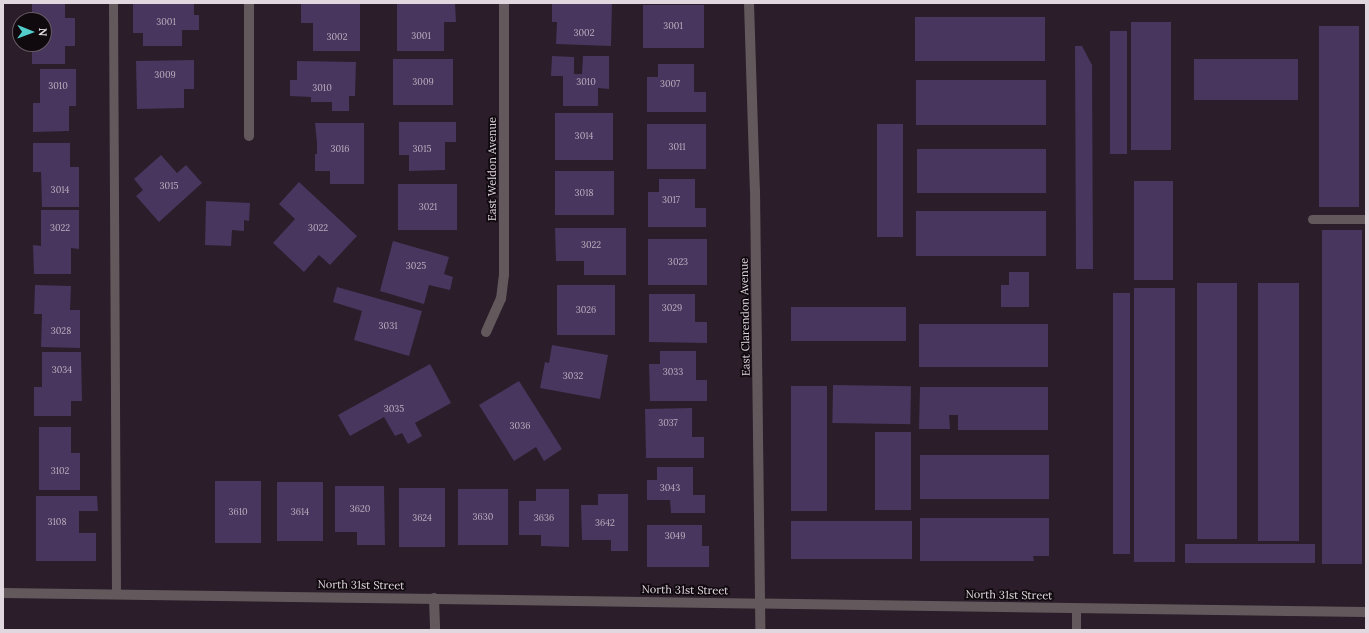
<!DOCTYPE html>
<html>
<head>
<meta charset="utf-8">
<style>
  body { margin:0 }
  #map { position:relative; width:1369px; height:633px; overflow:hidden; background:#2b1d29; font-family:Lora,serif }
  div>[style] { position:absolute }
  .building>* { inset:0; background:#48365e; transform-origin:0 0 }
  .lane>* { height:9px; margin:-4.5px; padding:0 4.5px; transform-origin:4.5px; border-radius:4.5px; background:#63595c }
  .street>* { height:10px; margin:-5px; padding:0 5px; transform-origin:5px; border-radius:5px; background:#63595c }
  span { translate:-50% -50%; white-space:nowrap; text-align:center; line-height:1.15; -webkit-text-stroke:3.5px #100a0f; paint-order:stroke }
  .number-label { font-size:9px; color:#bbafbf }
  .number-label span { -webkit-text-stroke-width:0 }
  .street-label { font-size:11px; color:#e1d7df }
  .frame { position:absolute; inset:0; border:4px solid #e1d7df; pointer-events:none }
  .north { position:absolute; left:12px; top:12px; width:40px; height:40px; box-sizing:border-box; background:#100a0f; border:1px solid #645c62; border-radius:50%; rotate:91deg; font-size:11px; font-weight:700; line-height:16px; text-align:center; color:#e1d7df }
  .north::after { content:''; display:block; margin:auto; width:14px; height:18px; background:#53cdcb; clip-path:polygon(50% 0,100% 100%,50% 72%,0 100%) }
</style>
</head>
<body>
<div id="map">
  <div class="building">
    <div style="clip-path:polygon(32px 3px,65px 3px,65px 18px,75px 18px,75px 46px,65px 46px,65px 64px,32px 64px,32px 44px,44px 44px,44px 20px,32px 20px)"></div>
    <div style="clip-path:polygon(133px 3px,194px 3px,194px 15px,199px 15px,199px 30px,182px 30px,182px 46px,143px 46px,143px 33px,133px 33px)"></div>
    <div style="clip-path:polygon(301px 3px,360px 3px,360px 51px,313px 51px,313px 23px,301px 23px)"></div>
    <div style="clip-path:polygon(397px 3px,455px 3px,456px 22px,444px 22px,444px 51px,397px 51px)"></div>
    <div style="clip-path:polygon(552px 3px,612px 3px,611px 46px,556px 44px,557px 22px,552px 22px)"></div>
    <div style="left:643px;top:5px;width:61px;height:43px"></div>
    <div style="left:1045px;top:17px;width:44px;height:130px;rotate:90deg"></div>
    <div style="left:1131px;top:22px;width:40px;height:128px"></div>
    <div style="left:1319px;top:26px;width:40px;height:181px"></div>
    <div style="left:1110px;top:31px;width:17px;height:123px"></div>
    <div style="clip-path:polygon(1075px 46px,1082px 46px,1092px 65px,1093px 269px,1076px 269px)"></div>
    <div style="clip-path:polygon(552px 56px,574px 57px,574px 74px,582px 74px,583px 56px,609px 56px,609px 89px,598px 88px,598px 106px,563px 106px,563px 76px,551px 76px)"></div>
    <div style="left:453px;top:59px;width:46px;height:60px;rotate:90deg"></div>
    <div style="left:1194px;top:59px;width:104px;height:41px"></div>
    <div style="clip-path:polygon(194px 60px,194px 89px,184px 89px,184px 108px,137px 109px,136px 61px)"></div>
    <div style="clip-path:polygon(297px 61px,356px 62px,355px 96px,349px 96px,349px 111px,332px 111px,332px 102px,311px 102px,311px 97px,290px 96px,290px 80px,297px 80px)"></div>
    <div style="clip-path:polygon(658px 64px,694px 64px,694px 92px,706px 92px,706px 112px,647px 112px,647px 77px,658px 77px)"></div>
    <div style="clip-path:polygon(40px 69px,76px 69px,76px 106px,69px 106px,69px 131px,33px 132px,33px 103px,40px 103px)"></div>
    <div style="left:916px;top:80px;width:130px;height:45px"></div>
    <div style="left:555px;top:113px;width:58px;height:47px"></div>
    <div style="clip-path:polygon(399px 122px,456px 122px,456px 142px,445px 142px,445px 170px,409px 171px,409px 155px,399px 155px)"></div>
    <div style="clip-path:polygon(315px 123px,364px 123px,364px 184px,330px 184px,330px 171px,315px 171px,315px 154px,317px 154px,317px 143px)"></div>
    <div style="left:647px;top:124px;width:59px;height:45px"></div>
    <div style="left:877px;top:124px;width:26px;height:113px"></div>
    <div style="clip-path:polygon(33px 143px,70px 143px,70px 167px,79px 167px,79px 207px,42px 207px,41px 172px,33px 172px)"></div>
    <div style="left:1046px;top:149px;width:44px;height:129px;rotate:90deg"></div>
    <div style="clip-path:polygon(161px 155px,177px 173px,186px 165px,202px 183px,159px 222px,136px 196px,143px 190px,134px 179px)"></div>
    <div style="left:555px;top:171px;width:59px;height:44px"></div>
    <div style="clip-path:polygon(659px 179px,695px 179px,695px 208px,706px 208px,706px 227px,648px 227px,648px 192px,659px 192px)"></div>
    <div style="left:1134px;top:181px;width:39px;height:99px"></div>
    <div style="clip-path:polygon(299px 182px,357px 236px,330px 265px,319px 255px,304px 272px,273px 243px,295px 219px,279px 204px)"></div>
    <div style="left:457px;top:184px;width:46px;height:59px;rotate:90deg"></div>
    <div style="clip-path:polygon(206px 201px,250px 203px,249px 221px,244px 220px,244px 231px,232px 230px,231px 246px,205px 245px)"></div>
    <div style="clip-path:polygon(41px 210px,79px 210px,79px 249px,71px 248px,71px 274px,34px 274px,33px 245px,41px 246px)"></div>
    <div style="left:916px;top:211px;width:130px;height:45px"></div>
    <div style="clip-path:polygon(555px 228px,626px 228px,626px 275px,584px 275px,584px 261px,556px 261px)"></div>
    <div style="left:1322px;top:230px;width:40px;height:334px"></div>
    <div style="left:707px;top:239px;width:46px;height:59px;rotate:90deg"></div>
    <div style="clip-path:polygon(393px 241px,449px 257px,444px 274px,453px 277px,450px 290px,429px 285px,424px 304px,380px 291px)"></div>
    <div style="clip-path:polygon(1009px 272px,1029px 272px,1029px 307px,1001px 307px,1001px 285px,1009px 285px)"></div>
    <div style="left:1237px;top:283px;width:256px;height:40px;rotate:90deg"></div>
    <div style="left:1258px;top:283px;width:41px;height:258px"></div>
    <div style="clip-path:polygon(35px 285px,71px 286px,70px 310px,80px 310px,80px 348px,41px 347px,42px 314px,34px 314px)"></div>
    <div style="left:615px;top:285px;width:50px;height:58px;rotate:90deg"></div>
    <div style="clip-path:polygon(337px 287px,422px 311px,409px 356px,354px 340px,362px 311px,333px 302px)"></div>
    <div style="left:1175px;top:288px;width:274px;height:41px;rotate:90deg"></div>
    <div style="left:1113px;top:293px;width:17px;height:261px"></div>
    <div style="clip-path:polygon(649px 294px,695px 294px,695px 322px,707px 322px,707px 343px,649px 342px)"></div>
    <div style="left:791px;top:307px;width:115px;height:34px"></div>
    <div style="left:919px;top:324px;width:129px;height:43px"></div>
    <div style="clip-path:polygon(552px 345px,608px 355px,600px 399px,540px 388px,545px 362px,549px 363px)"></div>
    <div style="clip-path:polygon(660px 351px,696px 351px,696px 380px,707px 380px,707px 401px,650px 401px,649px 364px,660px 364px)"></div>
    <div style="clip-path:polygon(42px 352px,81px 352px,82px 401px,71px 401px,71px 416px,34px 416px,34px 387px,42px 387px)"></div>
    <div style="clip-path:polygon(430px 364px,451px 403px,415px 423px,422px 436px,408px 444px,402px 433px,395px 436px,384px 417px,350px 436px,338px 415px)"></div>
    <div style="clip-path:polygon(519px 381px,562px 449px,544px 461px,536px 447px,514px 461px,479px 405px)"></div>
    <div style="left:833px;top:385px;width:78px;height:38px;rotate:1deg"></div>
    <div style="left:791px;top:386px;width:36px;height:125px"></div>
    <div style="clip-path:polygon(920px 387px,1048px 387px,1048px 430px,958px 430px,958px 415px,949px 415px,950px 429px,919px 429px)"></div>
    <div style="clip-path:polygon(692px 408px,692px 437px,704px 437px,704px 458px,646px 458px,645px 409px)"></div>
    <div style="clip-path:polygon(39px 427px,71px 427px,71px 453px,80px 453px,80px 490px,39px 490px)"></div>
    <div style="left:875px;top:432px;width:36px;height:78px"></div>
    <div style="left:1049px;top:455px;width:44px;height:129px;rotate:90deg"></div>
    <div style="clip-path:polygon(657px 467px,693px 467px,693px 495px,705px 495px,705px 513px,671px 513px,670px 500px,647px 500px,647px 480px,657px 480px)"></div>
    <div style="left:215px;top:481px;width:46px;height:62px"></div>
    <div style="left:277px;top:482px;width:46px;height:59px"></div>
    <div style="clip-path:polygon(335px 486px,384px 486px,385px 545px,357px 545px,357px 532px,335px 532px)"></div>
    <div style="left:399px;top:488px;width:46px;height:59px"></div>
    <div style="left:458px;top:489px;width:50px;height:56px"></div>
    <div style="clip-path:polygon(536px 489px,569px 489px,569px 547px,541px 546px,541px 535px,519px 535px,519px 501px,536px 501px)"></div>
    <div style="clip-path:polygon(598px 494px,628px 494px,628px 551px,611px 551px,611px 540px,582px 540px,581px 505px,598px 505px)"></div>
    <div style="clip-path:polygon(36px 496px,97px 496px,98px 511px,79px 511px,79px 533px,96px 533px,96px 561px,36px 561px)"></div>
    <div style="clip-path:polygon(920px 518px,1049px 518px,1049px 556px,1033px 556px,1034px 561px,920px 561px)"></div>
    <div style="left:912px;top:521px;width:38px;height:121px;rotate:90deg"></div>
    <div style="clip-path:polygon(647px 525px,702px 525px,702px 546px,709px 546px,709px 567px,647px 567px)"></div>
    <div style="left:1315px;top:544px;width:19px;height:130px;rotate:90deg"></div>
  </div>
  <div class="lane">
    <div style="left:113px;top:3px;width:591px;rotate:89.71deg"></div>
    <div style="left:1312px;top:219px;width:54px"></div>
    <div style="left:1076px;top:608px;width:22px;rotate:90deg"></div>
  </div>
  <div class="street">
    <div style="left:249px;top:3px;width:133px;rotate:90deg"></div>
    <div style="left:749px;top:3px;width:187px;rotate:88.2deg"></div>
    <div style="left:755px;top:190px;width:440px;rotate:89.3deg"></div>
    <div style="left:486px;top:332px;width:36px;rotate:-66deg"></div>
    <div style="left:501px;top:299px;width:24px;rotate:-83deg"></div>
    <div style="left:504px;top:275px;width:272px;rotate:-90deg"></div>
    <div style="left:3px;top:593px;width:1363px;rotate:0.8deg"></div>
    <div style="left:434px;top:598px;width:32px;rotate:88deg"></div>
  </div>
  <div class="number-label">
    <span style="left:166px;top:22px">3001</span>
    <span style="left:673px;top:26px">3001</span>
    <span style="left:584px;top:33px">3002</span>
    <span style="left:421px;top:36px">3001</span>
    <span style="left:337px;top:37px">3002</span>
    <span style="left:165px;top:75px">3009</span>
    <span style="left:423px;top:82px">3009</span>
    <span style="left:586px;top:82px">3010</span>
    <span style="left:670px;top:84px">3007</span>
    <span style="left:58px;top:86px">3010</span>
    <span style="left:322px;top:88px">3010</span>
    <span style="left:584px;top:136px">3014</span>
    <span style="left:677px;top:147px">3011</span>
    <span style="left:340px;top:149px">3016</span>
    <span style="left:422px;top:149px">3015</span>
    <span style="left:169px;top:186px">3015</span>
    <span style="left:60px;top:190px">3014</span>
    <span style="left:584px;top:193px">3018</span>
    <span style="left:671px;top:200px">3017</span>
    <span style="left:428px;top:207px">3021</span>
    <span style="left:60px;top:228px">3022</span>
    <span style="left:318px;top:228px">3022</span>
    <span style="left:591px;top:245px">3022</span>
    <span style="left:678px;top:262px">3023</span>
    <span style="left:416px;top:266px">3025</span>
    <span style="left:672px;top:308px">3029</span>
    <span style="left:586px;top:310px">3026</span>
    <span style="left:388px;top:326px">3031</span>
    <span style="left:61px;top:331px">3028</span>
    <span style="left:62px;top:370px">3034</span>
    <span style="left:673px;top:372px">3033</span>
    <span style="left:573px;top:376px">3032</span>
    <span style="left:394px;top:409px">3035</span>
    <span style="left:668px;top:423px">3037</span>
    <span style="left:520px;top:426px">3036</span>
    <span style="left:60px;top:471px">3102</span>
    <span style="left:670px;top:488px">3043</span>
    <span style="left:360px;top:509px">3620</span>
    <span style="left:238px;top:512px">3610</span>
    <span style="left:300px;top:512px">3614</span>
    <span style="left:483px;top:517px">3630</span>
    <span style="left:422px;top:518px">3624</span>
    <span style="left:544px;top:518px">3636</span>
    <span style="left:57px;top:522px">3108</span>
    <span style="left:605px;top:523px">3642</span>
    <span style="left:675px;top:536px">3049</span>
  </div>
  <div class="street-label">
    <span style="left:492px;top:169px;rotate:-90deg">East Weldon Avenue</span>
    <span style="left:745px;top:317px;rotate:-91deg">East Clarendon Avenue</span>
    <span style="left:361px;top:585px;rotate:1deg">North 31st Street</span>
    <span style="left:685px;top:590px;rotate:1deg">North 31st Street</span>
    <span style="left:1009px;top:595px;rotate:1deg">North 31st Street</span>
  </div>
  <div class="frame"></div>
  <div class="north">N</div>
</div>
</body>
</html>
